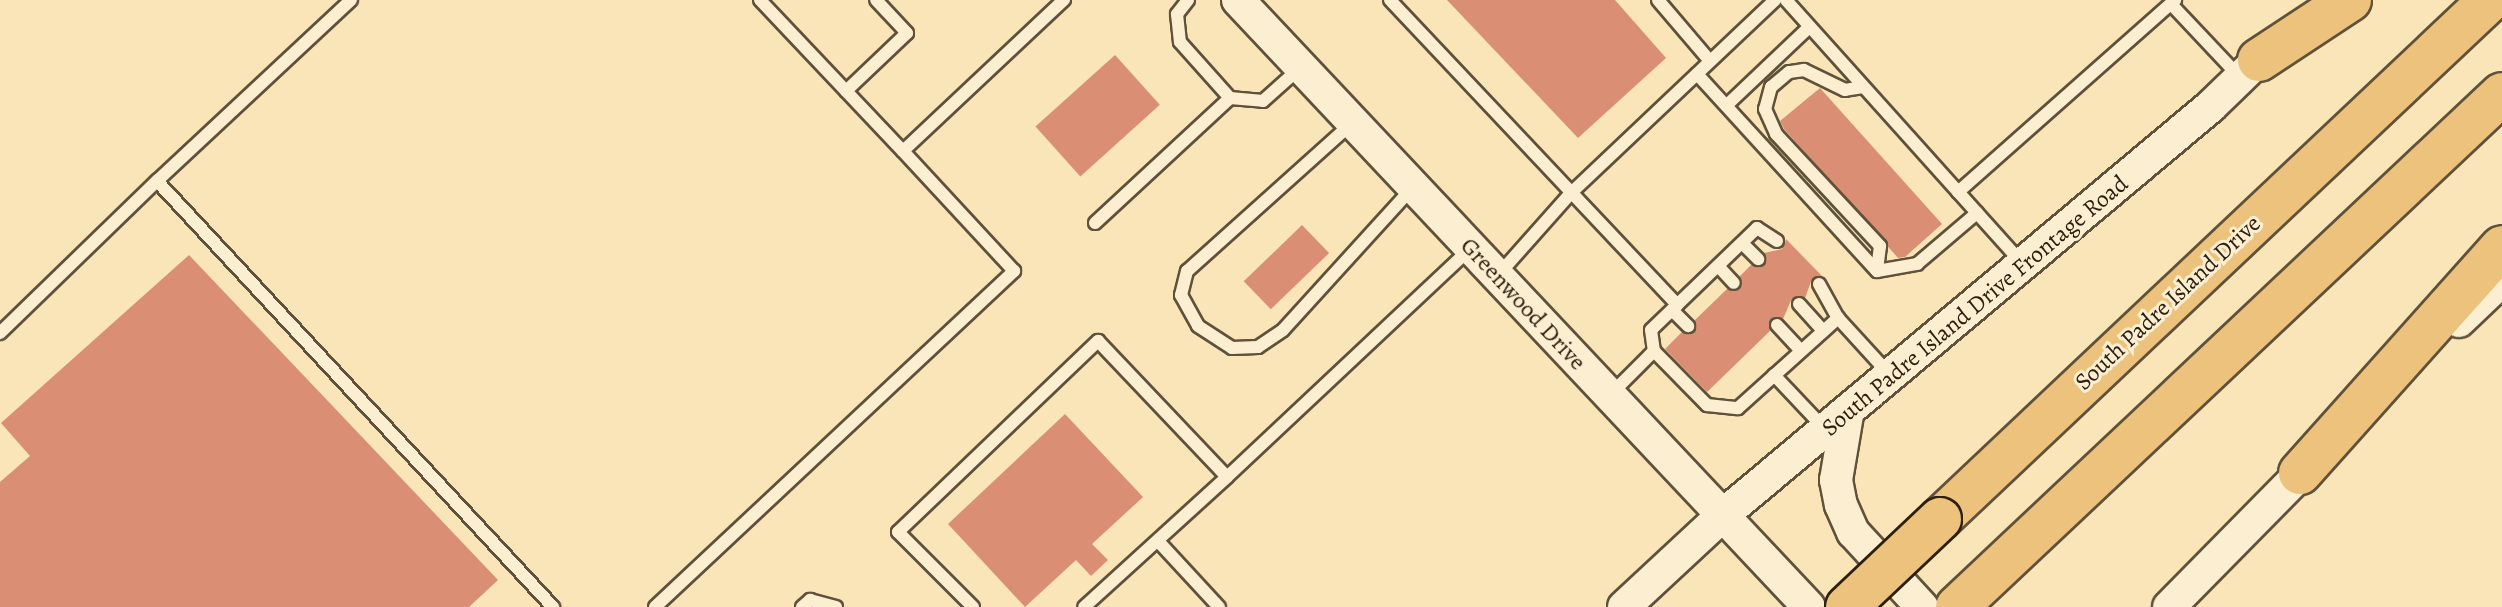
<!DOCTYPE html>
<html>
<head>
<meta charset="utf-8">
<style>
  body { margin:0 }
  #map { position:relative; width:2502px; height:607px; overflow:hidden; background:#f9e5b8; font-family:Alegreya,serif }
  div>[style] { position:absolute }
  .building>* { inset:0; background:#da8f75; transform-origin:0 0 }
  .roads { filter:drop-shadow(2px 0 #60513a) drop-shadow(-2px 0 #60513a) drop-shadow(0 2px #60513a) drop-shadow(0 -2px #60513a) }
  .service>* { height:12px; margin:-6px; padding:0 6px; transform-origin:6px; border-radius:6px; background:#fbeed1 }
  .secondary>* { height:32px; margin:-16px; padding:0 16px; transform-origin:16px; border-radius:16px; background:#fbeed1 }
  .motorway>* { height:42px; margin:-21px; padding:0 21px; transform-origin:21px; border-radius:21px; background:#ecc27c }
  .bridges { filter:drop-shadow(2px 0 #2d2010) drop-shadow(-2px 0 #2d2010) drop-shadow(0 2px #2d2010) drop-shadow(0 -2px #2d2010) }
  .motorway-bridge>* { height:42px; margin:-21px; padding:0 21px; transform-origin:21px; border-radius:21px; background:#ecc27c }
  span { translate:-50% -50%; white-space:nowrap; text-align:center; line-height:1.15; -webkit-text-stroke:6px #fbeed1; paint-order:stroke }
  .street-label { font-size:24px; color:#2d2010 }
</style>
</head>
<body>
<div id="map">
  <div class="building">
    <div style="clip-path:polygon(1447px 0,1615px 0,1666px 58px,1578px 138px)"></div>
    <div style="left:1115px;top:55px;width:67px;height:107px;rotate:48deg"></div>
    <div style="clip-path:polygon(1820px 88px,1942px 224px,1905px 257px,1898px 258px,1784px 129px,1780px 121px)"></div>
    <div style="left:1302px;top:225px;width:39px;height:81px;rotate:46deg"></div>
    <div style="clip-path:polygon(1786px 239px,1822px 276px,1812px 279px,1805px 298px,1792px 298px,1783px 319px,1770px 319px,1770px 331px,1707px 392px,1665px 349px,1682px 332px,1694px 333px,1695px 320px,1727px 289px,1740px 290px,1740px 276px,1751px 265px,1764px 266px,1764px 253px,1782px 249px)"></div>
    <div style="clip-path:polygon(189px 255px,498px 580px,469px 607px,0 607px,0 482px,30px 456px,1px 423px)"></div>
    <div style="clip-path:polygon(1065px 414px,1143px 497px,1092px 544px,1108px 560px,1091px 576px,1076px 560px,1025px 607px,948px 524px)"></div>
  </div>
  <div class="roads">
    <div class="service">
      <div style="left:351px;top:0;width:265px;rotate:137deg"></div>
      <div style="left:157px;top:181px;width:582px;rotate:47.09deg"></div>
      <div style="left:760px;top:0;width:208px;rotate:46.6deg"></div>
      <div style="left:1188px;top:0;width:18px;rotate:128deg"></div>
      <div style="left:1177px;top:14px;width:28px;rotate:84deg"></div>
      <div style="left:1180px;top:42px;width:75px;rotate:48.2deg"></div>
      <div style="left:1230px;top:98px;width:33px;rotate:5deg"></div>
      <div style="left:1263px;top:101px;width:51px;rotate:-41.8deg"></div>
      <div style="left:1390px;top:0;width:419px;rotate:46.7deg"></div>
      <div style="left:1658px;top:0;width:80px;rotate:49.6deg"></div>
      <div style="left:1786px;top:0;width:353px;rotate:48.1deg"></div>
      <div style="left:2171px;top:4px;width:98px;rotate:46.7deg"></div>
      <div style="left:1697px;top:74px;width:267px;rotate:47.6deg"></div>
      <div style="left:1877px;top:271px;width:41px;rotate:-9.9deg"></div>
      <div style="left:1917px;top:264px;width:79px;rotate:-40.4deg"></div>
      <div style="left:1863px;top:87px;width:18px;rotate:171deg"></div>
      <div style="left:1845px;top:90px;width:46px;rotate:-154deg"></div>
      <div style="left:1804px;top:70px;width:15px;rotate:172deg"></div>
      <div style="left:1789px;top:72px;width:23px;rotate:140deg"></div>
      <div style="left:1771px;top:87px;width:23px;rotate:105deg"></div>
      <div style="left:1765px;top:109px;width:27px;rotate:66deg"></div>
      <div style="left:1776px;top:134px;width:153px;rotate:47.1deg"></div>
      <div style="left:1880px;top:246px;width:25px;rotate:97deg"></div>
      <div style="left:846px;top:91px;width:84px;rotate:-43.6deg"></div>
      <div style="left:907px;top:33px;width:45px;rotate:-133.2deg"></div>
      <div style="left:1728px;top:104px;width:110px;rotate:-43.5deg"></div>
      <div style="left:1351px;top:124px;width:220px;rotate:138.1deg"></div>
      <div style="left:1187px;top:271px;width:25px;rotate:104deg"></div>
      <div style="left:1181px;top:295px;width:35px;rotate:61deg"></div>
      <div style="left:1198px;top:326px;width:40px;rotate:32.9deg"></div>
      <div style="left:1232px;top:348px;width:26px;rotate:-2deg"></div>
      <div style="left:1258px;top:347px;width:30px;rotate:-34deg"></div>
      <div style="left:1283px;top:330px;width:193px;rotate:-47.7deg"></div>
      <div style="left:1958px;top:192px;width:290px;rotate:-41.5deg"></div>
      <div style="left:1095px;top:223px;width:184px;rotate:-42.8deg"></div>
      <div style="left:1777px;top:241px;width:24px;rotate:-147deg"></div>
      <div style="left:1757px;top:228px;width:147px;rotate:136.1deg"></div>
      <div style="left:1651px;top:330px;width:21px;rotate:82deg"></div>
      <div style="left:1654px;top:351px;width:76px;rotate:45.5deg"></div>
      <div style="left:1707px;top:405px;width:31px;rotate:6deg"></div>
      <div style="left:1738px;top:408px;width:135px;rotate:-42deg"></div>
      <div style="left:1838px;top:318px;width:77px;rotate:47.6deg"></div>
      <div style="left:1742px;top:243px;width:23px;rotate:45deg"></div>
      <div style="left:1718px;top:266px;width:23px;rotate:47deg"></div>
      <div style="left:1499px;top:274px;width:108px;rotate:-48.4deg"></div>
      <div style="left:1571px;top:193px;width:281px;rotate:-43.4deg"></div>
      <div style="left:1819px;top:284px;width:39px;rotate:61deg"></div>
      <div style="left:1799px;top:304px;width:36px;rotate:48deg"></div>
      <div style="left:1672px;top:310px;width:23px;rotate:45deg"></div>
      <div style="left:1777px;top:325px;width:35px;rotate:47deg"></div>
      <div style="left:0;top:333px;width:219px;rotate:-44.1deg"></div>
      <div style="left:1774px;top:375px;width:74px;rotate:46.6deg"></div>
      <div style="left:1611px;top:394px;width:61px;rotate:-45deg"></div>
      <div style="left:1227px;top:477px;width:333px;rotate:-43.2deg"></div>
      <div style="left:1158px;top:541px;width:90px;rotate:47.3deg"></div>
      <div style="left:655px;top:607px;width:492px;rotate:-43.1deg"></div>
      <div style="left:1014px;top:271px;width:163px;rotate:-132.8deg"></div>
      <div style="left:903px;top:151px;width:221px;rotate:-43.2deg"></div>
      <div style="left:802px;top:607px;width:11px;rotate:-41deg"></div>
      <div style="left:810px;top:600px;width:27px;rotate:15deg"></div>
      <div style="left:973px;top:607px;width:106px;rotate:-135deg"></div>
      <div style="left:898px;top:532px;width:277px;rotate:-43.7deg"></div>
      <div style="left:1098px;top:341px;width:187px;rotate:46.5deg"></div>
      <div style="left:1227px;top:477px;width:193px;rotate:137.7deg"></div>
    </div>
    <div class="secondary">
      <div style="left:1238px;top:0;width:833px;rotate:46.75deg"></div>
      <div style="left:2459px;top:321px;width:59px;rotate:-43.6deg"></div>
      <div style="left:1847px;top:415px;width:66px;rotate:99.6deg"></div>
      <div style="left:1836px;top:480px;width:25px;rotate:79deg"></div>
      <div style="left:1841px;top:505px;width:30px;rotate:66deg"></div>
      <div style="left:1853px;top:532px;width:102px;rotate:47.4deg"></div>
      <div style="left:1624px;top:607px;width:134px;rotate:-42.9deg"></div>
      <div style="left:1722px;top:516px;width:637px;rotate:-39.97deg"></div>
      <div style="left:2210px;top:107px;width:91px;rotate:-44.1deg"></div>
      <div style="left:2169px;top:607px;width:209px;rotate:-45.4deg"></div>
    </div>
    <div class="motorway">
      <div style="left:2259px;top:60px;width:109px;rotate:-33.4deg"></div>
      <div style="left:2300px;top:473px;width:303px;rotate:-48.2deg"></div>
      <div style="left:1940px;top:519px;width:756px;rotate:-43.34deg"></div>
      <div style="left:1957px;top:607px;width:748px;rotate:-43.27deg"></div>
    </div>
  </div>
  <div class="bridges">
    <div class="motorway-bridge">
      <div style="left:1847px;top:607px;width:128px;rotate:-43.4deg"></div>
    </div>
  </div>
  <div class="street-label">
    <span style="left:2168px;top:303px;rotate:-43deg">South Padre Island Drive</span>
    <span style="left:1523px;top:304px;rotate:47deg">Greenwood Drive</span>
    <span style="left:1975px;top:306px;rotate:-40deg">South Padre Island Drive Frontage Road</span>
  </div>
</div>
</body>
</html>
